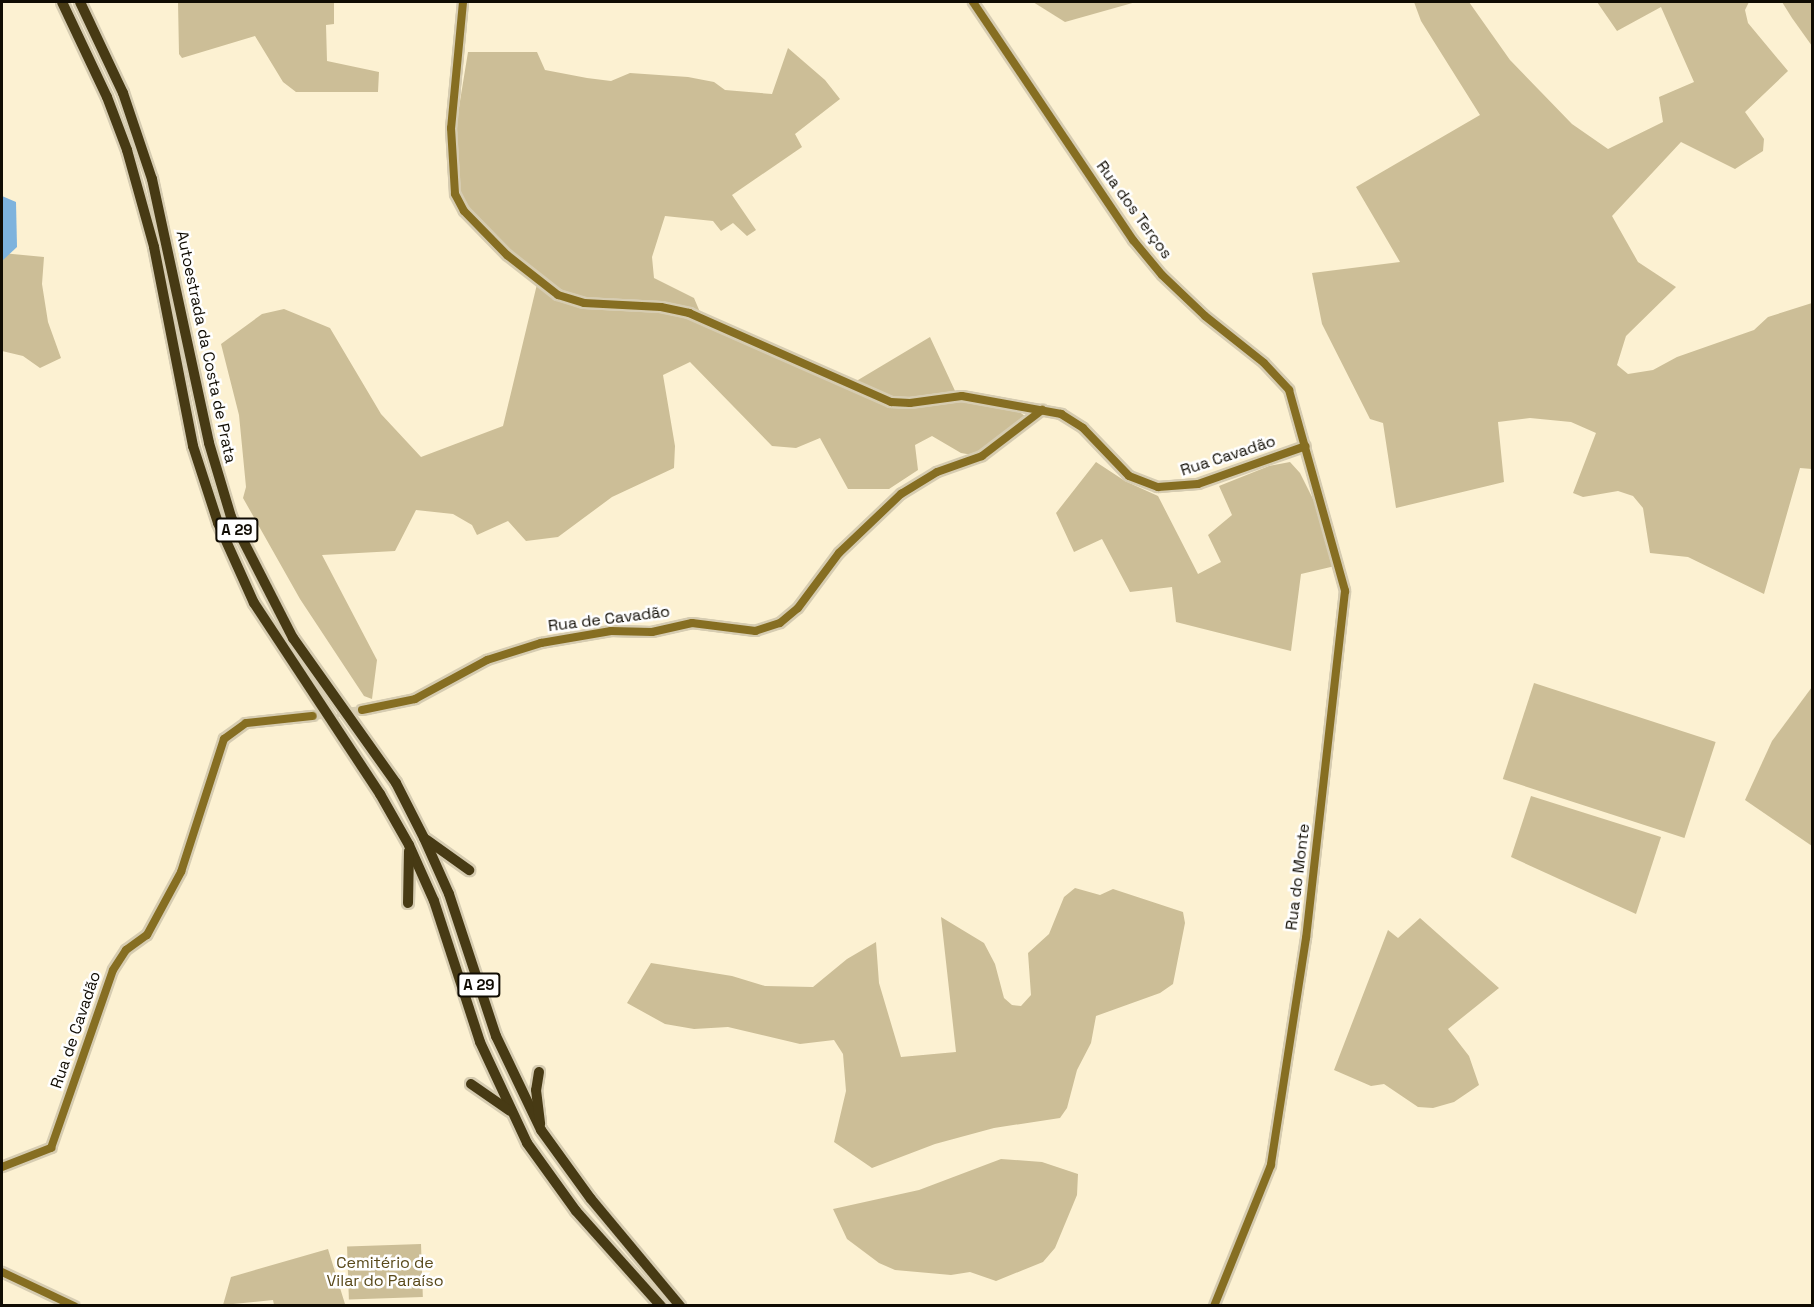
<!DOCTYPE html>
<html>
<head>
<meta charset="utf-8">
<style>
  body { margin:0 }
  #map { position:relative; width:1814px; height:1307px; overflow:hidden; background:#fcf1d2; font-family:"Space Grotesk",sans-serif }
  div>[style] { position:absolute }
  .green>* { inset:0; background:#ccbe97; transform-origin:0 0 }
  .water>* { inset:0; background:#7eb3dd }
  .secondary-tunnel>* { height:8px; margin-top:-4px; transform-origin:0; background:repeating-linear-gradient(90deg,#d9cfb3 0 8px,transparent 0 12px) }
  .roads { filter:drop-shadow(2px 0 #d6ccb1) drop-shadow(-2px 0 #d6ccb1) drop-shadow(0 2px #d6ccb1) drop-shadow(0 -2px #d6ccb1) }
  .secondary>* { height:8px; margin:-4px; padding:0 4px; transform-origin:4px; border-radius:4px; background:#866e22 }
  .highway>* { height:10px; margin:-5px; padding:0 5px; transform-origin:5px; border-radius:5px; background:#473a14 }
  span { translate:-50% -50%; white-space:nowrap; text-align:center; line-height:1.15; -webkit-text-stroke:5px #fff; paint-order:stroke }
  .shield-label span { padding:2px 4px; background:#fff; border:2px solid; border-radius:4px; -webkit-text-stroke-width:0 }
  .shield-label { font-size:15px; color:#100c03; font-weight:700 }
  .street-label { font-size:16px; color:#100c03 }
  .park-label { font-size:16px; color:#59491a }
  .frame { position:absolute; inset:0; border:3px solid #100c03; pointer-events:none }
</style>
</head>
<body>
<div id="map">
  <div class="green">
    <div style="clip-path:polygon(178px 2px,334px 2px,334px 24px,326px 25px,327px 61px,379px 72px,378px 92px,296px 92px,283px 82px,255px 36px,182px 58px,179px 54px)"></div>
    <div style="clip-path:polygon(1033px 2px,1136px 2px,1065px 22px)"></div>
    <div style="clip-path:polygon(1414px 2px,1469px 2px,1510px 60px,1572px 124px,1608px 149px,1663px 122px,1659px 97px,1694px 82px,1661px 7px,1617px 31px,1597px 2px,1749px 2px,1745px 10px,1748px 23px,1788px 71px,1745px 112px,1764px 139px,1763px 151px,1735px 169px,1681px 142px,1612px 216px,1638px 262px,1676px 287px,1626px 336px,1617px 365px,1628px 374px,1653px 370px,1677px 357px,1754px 330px,1768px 317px,1812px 303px,1812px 469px,1800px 468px,1764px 594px,1688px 557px,1650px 553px,1643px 508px,1633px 496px,1618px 491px,1583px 497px,1573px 493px,1596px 433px,1571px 422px,1530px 418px,1498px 422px,1504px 482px,1396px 508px,1383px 423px,1370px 419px,1322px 324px,1312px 273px,1400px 262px,1356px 187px,1480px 115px,1421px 21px)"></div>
    <div style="clip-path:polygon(1782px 2px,1812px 2px,1812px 46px,1792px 18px)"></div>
    <div style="clip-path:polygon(788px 48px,825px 80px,840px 99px,795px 134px,802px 147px,732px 195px,756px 230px,747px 236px,733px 223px,721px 231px,713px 221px,665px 216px,652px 257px,654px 278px,694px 298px,705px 324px,848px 386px,930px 337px,956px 393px,1016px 409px,1026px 417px,1028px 427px,1016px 438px,978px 456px,961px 453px,932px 436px,915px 445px,918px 470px,889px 489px,848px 489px,820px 438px,796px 448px,772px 446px,690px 362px,663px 375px,675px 446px,674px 468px,612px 497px,558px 537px,526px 541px,508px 521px,477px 535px,472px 525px,453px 514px,416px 510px,395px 551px,322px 555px,377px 660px,372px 699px,364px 696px,300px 599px,243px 498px,246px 487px,239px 415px,221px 344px,262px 314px,284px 309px,330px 328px,381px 414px,421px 457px,503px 426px,538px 280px,464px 204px,456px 181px,453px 144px,468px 52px,537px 52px,545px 70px,587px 78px,611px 81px,630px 73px,688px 77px,714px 82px,725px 90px,772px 94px)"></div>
    <div style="clip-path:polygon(2px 253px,44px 257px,42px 284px,48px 322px,61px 358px,40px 368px,23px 356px,2px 351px)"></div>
    <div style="clip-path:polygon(1096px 462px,1125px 481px,1158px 496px,1198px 574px,1221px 562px,1208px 535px,1232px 515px,1219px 486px,1269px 466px,1290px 462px,1300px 473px,1317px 507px,1335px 566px,1301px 574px,1291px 651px,1176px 622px,1172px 587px,1130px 592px,1102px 539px,1074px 552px,1056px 513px)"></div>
    <div style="left:1534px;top:683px;width:191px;height:101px;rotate:18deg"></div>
    <div style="clip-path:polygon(1812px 687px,1812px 846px,1745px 800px,1772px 741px)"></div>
    <div style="clip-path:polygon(1531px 796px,1661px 837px,1636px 914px,1511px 857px)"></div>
    <div style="clip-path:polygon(1075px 888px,1100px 895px,1113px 889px,1183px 912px,1185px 923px,1173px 984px,1160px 993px,1096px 1016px,1091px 1043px,1077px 1070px,1067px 1108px,1060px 1118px,994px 1128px,935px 1144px,872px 1168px,834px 1142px,846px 1091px,843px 1054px,834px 1040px,800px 1044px,728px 1027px,694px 1029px,665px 1024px,627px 1003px,651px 963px,732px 976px,765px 986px,813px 987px,847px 959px,876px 942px,879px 983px,901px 1057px,956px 1052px,941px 917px,984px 943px,995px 964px,1004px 998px,1012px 1005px,1021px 1006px,1031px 995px,1028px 953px,1049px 934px,1064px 897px)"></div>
    <div style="clip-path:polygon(1420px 918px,1499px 988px,1448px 1029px,1469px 1056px,1479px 1085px,1454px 1102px,1433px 1108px,1418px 1107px,1384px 1084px,1371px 1086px,1334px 1070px,1388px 930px,1398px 938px)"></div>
    <div style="clip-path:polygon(1001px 1159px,1042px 1162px,1078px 1174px,1077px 1195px,1055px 1248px,1043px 1262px,996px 1281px,970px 1272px,951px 1275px,895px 1270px,879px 1263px,847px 1239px,833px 1209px,919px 1190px)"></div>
    <div style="left:421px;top:1244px;width:53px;height:74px;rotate:88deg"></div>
    <div style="clip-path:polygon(328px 1249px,345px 1304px,274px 1305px,273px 1300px,223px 1305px,231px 1277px)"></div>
  </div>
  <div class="water">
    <div style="clip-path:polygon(2px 196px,16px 202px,17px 247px,2px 261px)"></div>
  </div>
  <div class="secondary-tunnel">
    <div style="left:313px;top:716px;width:49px;rotate:-7deg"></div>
  </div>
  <div class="roads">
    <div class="secondary">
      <div style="left:463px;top:2px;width:127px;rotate:95.4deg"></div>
      <div style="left:451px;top:128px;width:66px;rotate:86.5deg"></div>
      <div style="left:455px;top:194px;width:19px;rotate:62deg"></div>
      <div style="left:464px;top:211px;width:62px;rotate:45.7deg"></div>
      <div style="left:507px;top:255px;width:65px;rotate:38.1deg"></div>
      <div style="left:558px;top:295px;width:27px;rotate:17deg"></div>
      <div style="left:584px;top:303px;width:77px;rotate:3deg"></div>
      <div style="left:661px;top:307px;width:29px;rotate:12deg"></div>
      <div style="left:689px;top:313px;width:221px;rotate:23.8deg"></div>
      <div style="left:891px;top:402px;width:19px;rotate:3deg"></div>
      <div style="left:910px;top:403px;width:52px;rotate:-7.7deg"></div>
      <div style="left:962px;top:396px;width:101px;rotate:10.3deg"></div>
      <div style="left:1061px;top:414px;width:26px;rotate:32deg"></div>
      <div style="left:1083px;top:428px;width:66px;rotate:46.2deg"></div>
      <div style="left:1129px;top:476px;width:31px;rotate:21deg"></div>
      <div style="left:1158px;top:487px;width:40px;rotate:-4.3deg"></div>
      <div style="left:1198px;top:484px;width:114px;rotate:-19.4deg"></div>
      <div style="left:973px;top:2px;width:287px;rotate:56.1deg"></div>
      <div style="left:1133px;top:240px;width:45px;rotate:50.4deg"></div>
      <div style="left:1162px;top:275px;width:59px;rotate:43.6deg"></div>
      <div style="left:1205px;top:316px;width:75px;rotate:38.5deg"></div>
      <div style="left:1264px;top:363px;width:37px;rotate:47deg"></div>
      <div style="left:1289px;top:390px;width:209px;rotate:74.4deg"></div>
      <div style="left:1345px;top:591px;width:349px;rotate:96.4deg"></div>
      <div style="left:1306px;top:938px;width:230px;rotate:98.8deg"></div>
      <div style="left:1271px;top:1165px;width:152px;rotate:112deg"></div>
      <div style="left:362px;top:710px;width:54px;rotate:-11.7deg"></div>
      <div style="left:415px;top:699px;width:82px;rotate:-28.4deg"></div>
      <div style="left:487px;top:660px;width:57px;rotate:-17.5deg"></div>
      <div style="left:541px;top:643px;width:71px;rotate:-9.7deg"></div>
      <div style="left:611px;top:631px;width:41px;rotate:1.4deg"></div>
      <div style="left:652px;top:632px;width:41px;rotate:-12.7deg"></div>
      <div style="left:692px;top:623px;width:64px;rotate:7.2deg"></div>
      <div style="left:755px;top:631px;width:26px;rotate:-18deg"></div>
      <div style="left:780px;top:623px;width:23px;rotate:-40deg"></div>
      <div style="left:798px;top:608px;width:69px;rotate:-53.3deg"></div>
      <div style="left:839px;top:553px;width:86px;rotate:-43.6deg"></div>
      <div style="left:901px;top:494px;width:42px;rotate:-31.4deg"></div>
      <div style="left:937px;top:472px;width:48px;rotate:-19.6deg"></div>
      <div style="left:982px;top:456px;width:76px;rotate:-37.5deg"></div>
      <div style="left:2px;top:1167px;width:53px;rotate:-21.2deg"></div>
      <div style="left:51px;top:1148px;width:188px;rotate:-70.8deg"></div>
      <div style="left:113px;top:970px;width:24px;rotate:-57deg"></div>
      <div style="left:126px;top:950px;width:26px;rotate:-36deg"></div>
      <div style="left:147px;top:935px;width:72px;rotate:-61.6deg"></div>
      <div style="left:181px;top:872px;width:140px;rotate:-72.1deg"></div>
      <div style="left:224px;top:739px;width:27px;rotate:-36deg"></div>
      <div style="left:246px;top:723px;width:67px;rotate:-6deg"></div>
      <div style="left:2px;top:1272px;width:80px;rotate:25.3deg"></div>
    </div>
    <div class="highway">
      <div style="left:62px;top:2px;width:105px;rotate:64.7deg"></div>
      <div style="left:107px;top:97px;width:57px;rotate:69.3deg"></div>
      <div style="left:127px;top:150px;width:101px;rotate:74.4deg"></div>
      <div style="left:154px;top:247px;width:203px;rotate:78.9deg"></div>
      <div style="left:193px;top:446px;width:81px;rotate:72deg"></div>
      <div style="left:218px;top:523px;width:88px;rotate:65.8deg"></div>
      <div style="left:254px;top:603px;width:229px;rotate:56.6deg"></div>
      <div style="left:380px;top:794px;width:59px;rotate:60.4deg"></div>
      <div style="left:409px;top:845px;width:61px;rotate:65.9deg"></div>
      <div style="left:434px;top:901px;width:148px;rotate:71.9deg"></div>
      <div style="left:480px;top:1042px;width:111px;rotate:65deg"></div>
      <div style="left:527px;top:1143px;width:84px;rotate:54.2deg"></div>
      <div style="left:576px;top:1211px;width:127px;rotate:48.2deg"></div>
      <div style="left:80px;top:2px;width:101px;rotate:64.7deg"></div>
      <div style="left:123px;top:93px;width:91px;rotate:71.4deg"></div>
      <div style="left:152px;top:179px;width:270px;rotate:77.8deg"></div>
      <div style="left:209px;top:443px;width:77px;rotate:73.4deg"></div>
      <div style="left:231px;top:517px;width:136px;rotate:62.9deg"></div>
      <div style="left:293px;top:638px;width:178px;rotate:54.6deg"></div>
      <div style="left:396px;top:783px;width:62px;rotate:63deg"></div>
      <div style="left:424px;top:838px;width:61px;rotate:65.9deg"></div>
      <div style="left:449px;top:894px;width:150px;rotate:71.7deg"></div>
      <div style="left:496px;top:1036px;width:104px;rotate:64.4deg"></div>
      <div style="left:541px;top:1130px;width:85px;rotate:54.1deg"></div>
      <div style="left:591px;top:1199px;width:139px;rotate:50.2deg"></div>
      <div style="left:427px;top:840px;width:52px;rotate:35.5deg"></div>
      <div style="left:408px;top:903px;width:52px;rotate:-88.9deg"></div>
      <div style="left:539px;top:1072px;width:18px;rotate:99deg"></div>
      <div style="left:536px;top:1090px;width:34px;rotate:83deg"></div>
      <div style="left:471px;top:1084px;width:47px;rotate:34.7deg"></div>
    </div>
  </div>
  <div class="shield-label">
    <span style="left:237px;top:530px">A 29</span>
    <span style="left:479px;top:985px">A 29</span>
  </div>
  <div class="street-label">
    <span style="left:1134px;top:210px;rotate:54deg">Rua dos Terços</span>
    <span style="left:206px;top:347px;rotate:78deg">Autoestrada da Costa de Prata</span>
    <span style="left:1228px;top:456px;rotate:-18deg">Rua Cavadão</span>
    <span style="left:609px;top:619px;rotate:-7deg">Rua de Cavadão</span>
    <span style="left:1298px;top:877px;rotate:-83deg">Rua do Monte</span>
    <span style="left:76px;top:1030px;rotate:-71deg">Rua de Cavadão</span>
  </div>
  <div class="park-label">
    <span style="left:385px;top:1272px">Cemitério de<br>Vilar do Paraíso</span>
  </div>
  <div class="frame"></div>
</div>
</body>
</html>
